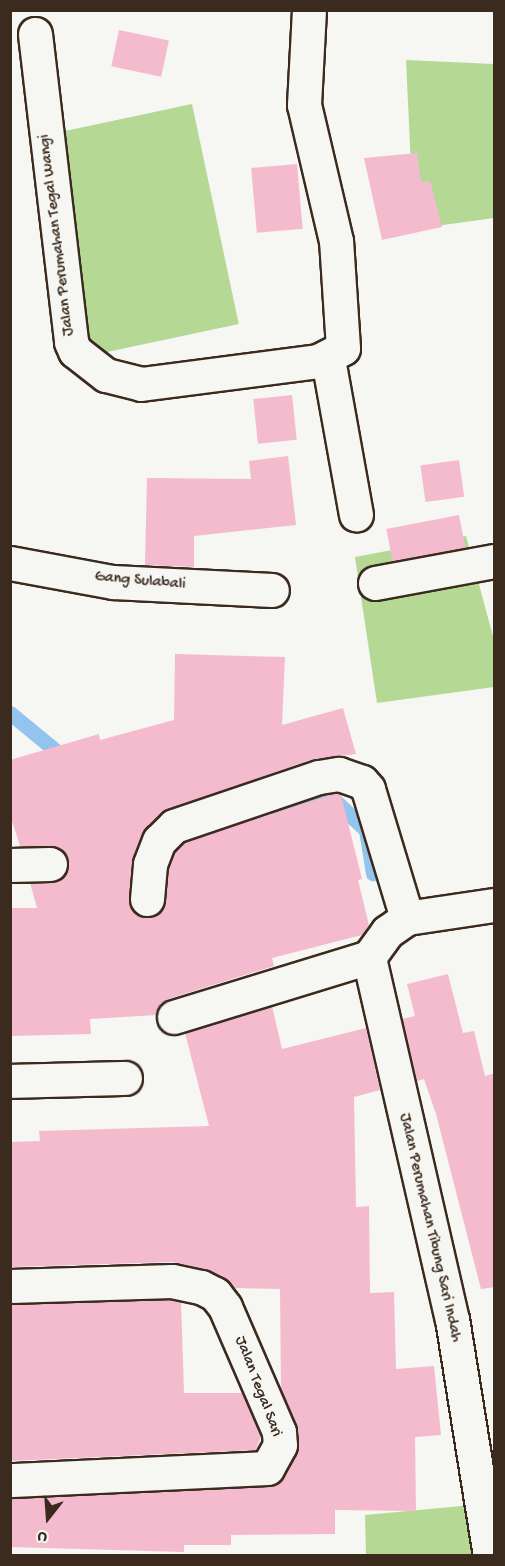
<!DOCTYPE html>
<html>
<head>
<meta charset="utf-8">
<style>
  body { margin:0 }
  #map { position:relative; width:505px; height:1566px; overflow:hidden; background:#f6f6f2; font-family:"Gochi Hand",sans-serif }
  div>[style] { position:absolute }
  .green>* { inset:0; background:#b5d994; transform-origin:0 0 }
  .stream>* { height:15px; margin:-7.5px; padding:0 7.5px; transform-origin:7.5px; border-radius:7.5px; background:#92c4ee }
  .building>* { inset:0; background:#f4bbce; transform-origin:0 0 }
  .roads { filter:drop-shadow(2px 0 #3b2a1e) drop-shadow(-2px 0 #3b2a1e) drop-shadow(0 2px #3b2a1e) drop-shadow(0 -2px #3b2a1e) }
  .street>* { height:33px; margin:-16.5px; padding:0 16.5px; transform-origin:16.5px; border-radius:16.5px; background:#f6f6f2 }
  span { translate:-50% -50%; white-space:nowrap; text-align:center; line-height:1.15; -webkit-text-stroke:4.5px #f6f6f2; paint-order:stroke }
  .street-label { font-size:16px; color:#3b2a1e }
  .frame { position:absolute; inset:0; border:12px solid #3b2a1e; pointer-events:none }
  .north { position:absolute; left:18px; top:1488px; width:60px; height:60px; -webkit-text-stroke:4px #f6f6f2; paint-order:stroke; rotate:197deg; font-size:16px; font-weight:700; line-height:24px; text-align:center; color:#3b2a1e }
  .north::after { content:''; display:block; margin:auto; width:21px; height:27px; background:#3b2a1e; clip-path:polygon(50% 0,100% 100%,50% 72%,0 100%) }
</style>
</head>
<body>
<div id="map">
  <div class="green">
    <div style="clip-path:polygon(406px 60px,494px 64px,494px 218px,414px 229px)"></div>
    <div style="left:192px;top:104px;width:225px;height:149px;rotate:78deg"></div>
    <div style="clip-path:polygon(466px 536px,494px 640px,494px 687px,377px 703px,355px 557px)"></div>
    <div style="clip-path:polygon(494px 1503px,494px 1555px,366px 1555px,365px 1515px)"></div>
  </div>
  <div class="stream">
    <div style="left:10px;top:713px;width:74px;rotate:39.5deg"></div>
    <div style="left:272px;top:806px;width:61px;rotate:-7.6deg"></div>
    <div style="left:332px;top:798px;width:47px;rotate:43.3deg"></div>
    <div style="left:366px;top:830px;width:44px;rotate:80.8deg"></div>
  </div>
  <div class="building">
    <div style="left:119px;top:30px;width:51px;height:37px;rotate:12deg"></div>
    <div style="clip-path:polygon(417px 153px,421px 182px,430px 181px,442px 227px,382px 240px,364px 158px)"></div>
    <div style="left:297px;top:164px;width:65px;height:46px;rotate:85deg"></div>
    <div style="left:292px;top:395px;width:45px;height:39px;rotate:84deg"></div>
    <div style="clip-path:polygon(288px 456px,296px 525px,194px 536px,194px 567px,145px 565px,147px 478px,251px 479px,249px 461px)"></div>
    <div style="left:459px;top:460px;width:37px;height:39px;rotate:82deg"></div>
    <div style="left:459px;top:515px;width:33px;height:74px;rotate:79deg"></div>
    <div style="clip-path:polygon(175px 654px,285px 657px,282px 725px,343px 708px,356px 754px,313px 759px,161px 812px,142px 834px,133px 857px,130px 907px,146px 918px,162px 910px,168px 868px,175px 851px,184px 842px,337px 793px,341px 795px,362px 879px,358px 880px,369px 925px,362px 935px,272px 958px,274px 966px,168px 999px,160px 1005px,156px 1015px,90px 1019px,91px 1034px,10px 1036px,10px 908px,37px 908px,30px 883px,59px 880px,69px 864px,58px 847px,20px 846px,10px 815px,10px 760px,99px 734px,100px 740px,174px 720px)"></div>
    <div style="clip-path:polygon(448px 974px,463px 1033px,474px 1031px,485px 1076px,495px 1073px,495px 1287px,481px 1289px,436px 1114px,424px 1079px,417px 1081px,402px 1019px,415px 1016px,407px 984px)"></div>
    <div style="clip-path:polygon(272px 1006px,282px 1049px,366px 1028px,380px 1090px,354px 1097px,356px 1207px,369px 1206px,370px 1293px,394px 1292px,396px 1369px,434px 1366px,441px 1435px,415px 1437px,416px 1511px,335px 1510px,335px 1534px,231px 1535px,231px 1545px,184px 1545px,184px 1552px,10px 1547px,10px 1499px,268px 1487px,283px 1478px,296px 1454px,298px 1430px,281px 1389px,280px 1289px,234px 1288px,209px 1270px,172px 1262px,10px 1267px,10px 1142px,40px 1141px,39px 1131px,209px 1126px,185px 1033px)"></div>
    <div style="clip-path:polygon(170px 1300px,181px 1302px,184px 1393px,242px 1393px,261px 1437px,256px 1450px,10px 1461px,10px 1305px)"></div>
  </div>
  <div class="roads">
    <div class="street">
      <div style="left:35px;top:34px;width:310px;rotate:83.3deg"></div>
      <div style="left:71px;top:342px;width:10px;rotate:66deg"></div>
      <div style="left:75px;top:351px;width:39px;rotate:38deg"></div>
      <div style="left:106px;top:375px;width:36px;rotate:14deg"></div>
      <div style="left:141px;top:384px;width:178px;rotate:-7.4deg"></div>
      <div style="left:318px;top:361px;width:28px;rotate:-27deg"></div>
      <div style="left:343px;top:348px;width:107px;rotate:-93.7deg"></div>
      <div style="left:336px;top:241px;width:140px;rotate:-103.2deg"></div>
      <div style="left:304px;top:105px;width:95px;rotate:-87deg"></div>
      <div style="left:328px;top:359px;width:158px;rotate:79.8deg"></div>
      <div style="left:10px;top:563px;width:105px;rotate:10.5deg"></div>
      <div style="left:113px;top:582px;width:159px;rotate:2.9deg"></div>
      <div style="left:375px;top:583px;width:121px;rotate:-10.5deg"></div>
      <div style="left:10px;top:865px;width:40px;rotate:-1.4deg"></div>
      <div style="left:147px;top:899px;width:35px;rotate:-85deg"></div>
      <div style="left:150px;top:864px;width:25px;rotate:-69deg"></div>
      <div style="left:159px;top:841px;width:21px;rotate:-45deg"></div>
      <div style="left:174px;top:826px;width:153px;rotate:-18.7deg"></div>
      <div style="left:319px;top:777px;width:20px;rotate:-9deg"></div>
      <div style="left:339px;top:774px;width:24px;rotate:19deg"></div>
      <div style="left:362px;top:782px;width:9px;rotate:49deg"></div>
      <div style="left:368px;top:789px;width:135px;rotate:73.2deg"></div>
      <div style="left:174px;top:1017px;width:204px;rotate:-17.1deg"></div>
      <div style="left:10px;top:1081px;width:115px;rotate:-1.5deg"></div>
      <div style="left:10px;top:1286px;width:162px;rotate:-1.8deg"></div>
      <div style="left:172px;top:1281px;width:30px;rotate:12deg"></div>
      <div style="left:201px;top:1287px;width:16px;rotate:27deg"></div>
      <div style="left:215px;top:1294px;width:16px;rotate:52deg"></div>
      <div style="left:225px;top:1307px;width:136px;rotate:66.6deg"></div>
      <div style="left:279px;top:1432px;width:13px;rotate:86deg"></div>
      <div style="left:280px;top:1445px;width:26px;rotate:119deg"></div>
      <div style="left:267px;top:1468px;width:257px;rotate:177.3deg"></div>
      <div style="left:490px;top:1556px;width:239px;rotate:-99.1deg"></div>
      <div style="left:452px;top:1320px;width:372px;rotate:-102.9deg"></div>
      <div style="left:369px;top:957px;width:31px;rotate:-54deg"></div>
      <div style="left:387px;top:932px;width:24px;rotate:-35deg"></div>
      <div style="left:407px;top:918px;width:88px;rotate:-8.5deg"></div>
    </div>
  </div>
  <div class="street-label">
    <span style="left:58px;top:235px;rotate:-97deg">Jalan Perumahan Tegal Wangi</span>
    <span style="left:140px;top:582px;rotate:5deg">Gang Sulabali</span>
    <span style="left:429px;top:1228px;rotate:77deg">Jalan Perumahan Tibung Sari Indah</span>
    <span style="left:257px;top:1387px;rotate:69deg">Jalan Tegal Sari</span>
  </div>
  <div class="frame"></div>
  <div class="north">U</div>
</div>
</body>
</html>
